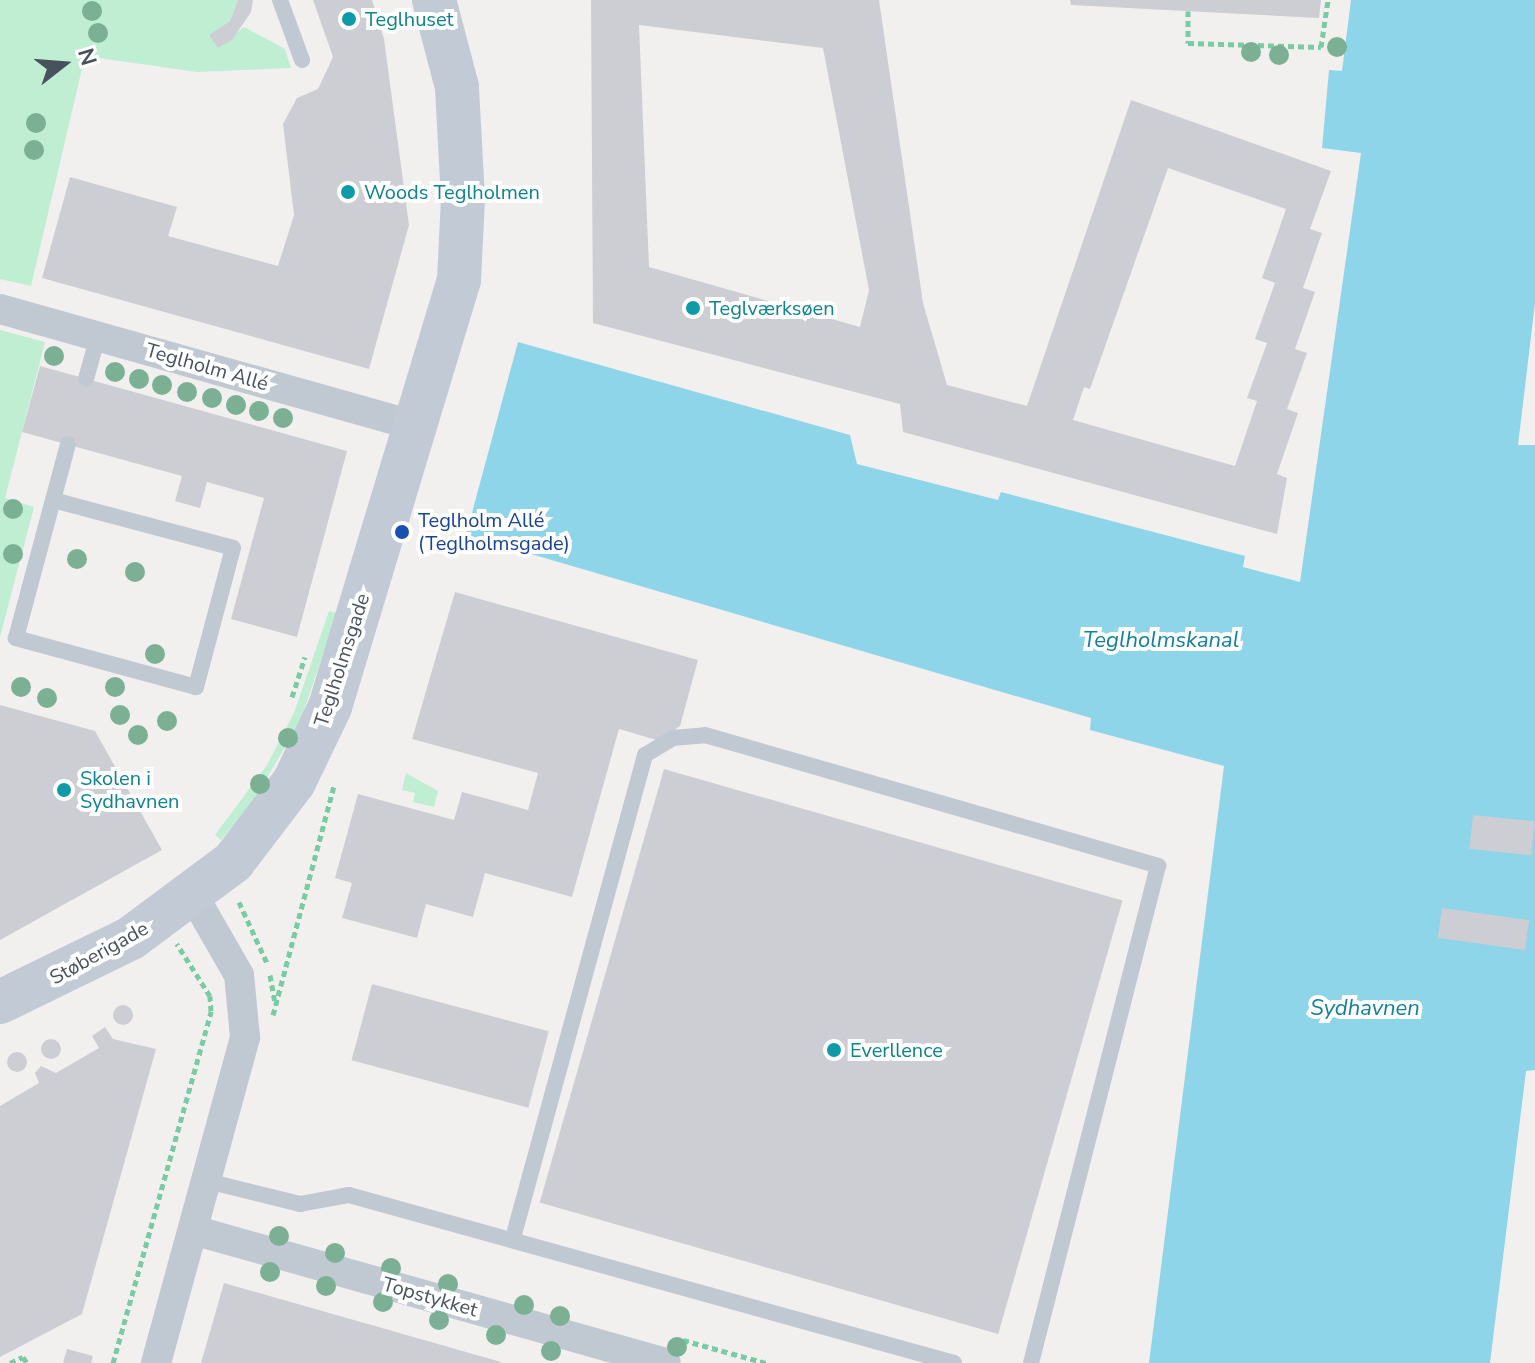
<!DOCTYPE html>
<html>
<head>
<meta charset="utf-8">
<style>
  body { margin:0 }
  #map { position:relative; width:1535px; height:1363px; overflow:hidden; background:#f2efef; font-family:"Nunito Sans",sans-serif }
  div>[style] { position:absolute }
  .green>* { inset:0; background:#bfeed2 }
  .water>* { inset:0; background:#8ed5e9 }
  .pier>* { inset:0; background:#f2efef }
  .building>* { inset:0; background:#ccced4; transform-origin:0 0 }
  .round { border-radius:50% }
  .path>* { height:5px; margin-top:-2.5px; transform-origin:0; background:repeating-linear-gradient(90deg,#78cba3 0 6px,transparent 0 10px) }
  .lane>* { height:16px; margin:-8px; padding:0 8px; transform-origin:8px; border-radius:8px; background:#c0c9d1 }
  .street>* { height:30px; margin:-15px; padding:0 15px; transform-origin:15px; border-radius:15px; background:#c0c9d1 }
  .secondary>* { height:44px; margin:-22px; padding:0 22px; transform-origin:22px; border-radius:22px; background:#c1cad5 }
  .trees>* { width:20px; height:20px; margin:-10px; border-radius:50%; background:#7bb095 }
  .dots>* { width:22px; height:22px; translate:-50% -50%; box-sizing:border-box; border:4px solid #fff; border-radius:50% }
  span { translate:-50% -50%; white-space:nowrap; text-align:center; line-height:1.15; -webkit-text-stroke:8px #fff; paint-order:stroke }
  .culture-label { font-size:20px; color:#0d838f }
  .left { translate:0 -50%; text-align:left }
  .street-label { font-size:20px; color:#48525c }
  .transit-label { font-size:20px; color:#164399 }
  .water-label { font-size:22px; color:#117f9f; font-style:italic }
  .north { position:absolute; left:24px; top:24px; width:80px; height:80px; -webkit-text-stroke:6px #fff; paint-order:stroke; rotate:73deg; font-size:22px; font-weight:700; line-height:32px; text-align:center; color:#48525c }
  .north::after { content:''; display:block; margin:auto; width:28px; height:36px; background:#48525c; clip-path:polygon(50% 0,100% 100%,50% 72%,0 100%) }
</style>
</head>
<body>
<div id="map">
  <div class="green">
    <div style="clip-path:polygon(0 0,238px 0,230px 21px,210px 35px,218px 48px,244px 27px,285px 49px,291px 68px,197px 72px,85px 56px,31px 286px,0 279px)"></div>
    <div style="clip-path:polygon(0 330px,45px 342px,5px 498px,34px 507px,0 637px)"></div>
    <div style="clip-path:polygon(329px 611px,337px 613px,300px 722px,253px 801px,221px 840px,215px 835px,267px 765px,294px 713px)"></div>
    <div style="clip-path:polygon(406px 773px,438px 791px,434px 807px,413px 802px,415px 793px,402px 790px)"></div>
  </div>
  <div class="water">
    <div style="clip-path:polygon(1351px 0,1535px 0,1535px 1070px,1526px 1071px,1490px 1363px,1149px 1363px,1224px 766px,1090px 730px,1091px 718px,466px 535px,518px 342px,850px 435px,857px 464px,998px 500px,1001px 492px,1245px 556px,1243px 567px,1300px 582px,1361px 153px,1322px 148px,1329px 70px,1342px 71px)"></div>
  </div>
  <div class="pier">
    <div style="clip-path:polygon(1535px 303px,1535px 445px,1518px 445px)"></div>
  </div>
  <div class="building">
    <div style="clip-path:polygon(238px 0,253px 0,251px 12px,232px 40px,218px 48px,209px 35px,230px 21px)"></div>
    <div style="clip-path:polygon(313px 0,372px 0,384px 39px,409px 225px,369px 369px,42px 278px,70px 177px,177px 207px,168px 236px,278px 266px,294px 215px,283px 124px,297px 98px,318px 89px,333px 57px)"></div>
    <div style="clip-path:polygon(evenodd,591px 0,879px 0,923px 303px,947px 385px,1027px 406px,1131px 100px,1331px 171px,1310px 229px,1322px 233px,1303px 288px,1315px 292px,1295px 349px,1307px 353px,1287px 409px,1298px 413px,1277px 474px,1287px 478px,1277px 534px,903px 432px,900px 404px,593px 323px,591px 0,639px 25px,823px 48px,869px 290px,860px 327px,649px 267px,639px 25px,591px 0,1168px 168px,1286px 209px,1262px 278px,1275px 283px,1255px 339px,1267px 343px,1247px 398px,1257px 401px,1235px 466px,1073px 420px,1084px 387px,1090px 389px,1168px 168px)"></div>
    <div style="clip-path:polygon(1070px 0,1321px 0,1319px 18px,1071px 5px)"></div>
    <div style="clip-path:polygon(40px 366px,347px 451px,297px 637px,231px 619px,264px 498px,207px 482px,200px 508px,175px 501px,182px 476px,22px 432px)"></div>
    <div style="clip-path:polygon(455px 592px,698px 660px,680px 726px,660px 741px,619px 729px,572px 897px,485px 873px,473px 917px,426px 904px,417px 938px,342px 918px,352px 883px,335px 878px,358px 794px,454px 820px,462px 792px,528px 810px,538px 773px,412px 739px)"></div>
    <div style="clip-path:polygon(0 705px,95px 731px,162px 850px,0 940px)"></div>
    <div style="left:664px;top:769px;width:477px;height:451px;rotate:16deg"></div>
    <div style="left:1473px;top:815px;width:62px;height:34px;rotate:6deg"></div>
    <div style="left:1442px;top:908px;width:88px;height:30px;rotate:8deg"></div>
    <div style="left:372px;top:984px;width:183px;height:79px;rotate:15deg"></div>
    <div class="round" style="left:113px;top:1005px;width:20px;height:20px"></div>
    <div style="clip-path:polygon(105px 1027px,113px 1039px,156px 1049px,82px 1314px,0 1357px,0 1106px,39px 1083px,35px 1073px,41px 1066px,56px 1073px,99px 1048px,92px 1036px)"></div>
    <div class="round" style="left:41px;top:1039px;width:20px;height:20px"></div>
    <div class="round" style="left:7px;top:1052px;width:20px;height:20px"></div>
    <div style="clip-path:polygon(224px 1283px,501px 1362px,500px 1363px,201px 1363px)"></div>
    <div style="clip-path:polygon(67px 1349px,93px 1356px,91px 1363px,63px 1363px)"></div>
  </div>
  <div class="path">
    <div style="left:1188px;top:11px;width:32px;rotate:90deg"></div>
    <div style="left:1188px;top:43px;width:133px;rotate:1.7deg"></div>
    <div style="left:1321px;top:47px;width:48px;rotate:-81.5deg"></div>
    <div style="left:292px;top:697px;width:42px;rotate:-72deg"></div>
    <div style="left:239px;top:902px;width:69px;rotate:65.3deg"></div>
    <div style="left:270px;top:975px;width:29px;rotate:80deg"></div>
    <div style="left:273px;top:1015px;width:238px;rotate:-75.1deg"></div>
    <div style="left:683px;top:1340px;width:86px;rotate:15.5deg"></div>
    <div style="left:10px;top:1363px;width:14px;rotate:-25deg"></div>
    <div style="left:23px;top:1357px;width:7px;rotate:56deg"></div>
    <div style="left:113px;top:1363px;width:365px;rotate:-74.4deg"></div>
    <div style="left:211px;top:1011px;width:15px;rotate:-94deg"></div>
    <div style="left:210px;top:996px;width:62px;rotate:-122.4deg"></div>
  </div>
  <div class="lane">
    <div style="left:280px;top:0;width:64px;rotate:69.9deg"></div>
    <div style="left:86px;top:379px;width:45px;rotate:-74.4deg"></div>
    <div style="left:53px;top:500px;width:186px;rotate:14.9deg"></div>
    <div style="left:233px;top:548px;width:144px;rotate:104.9deg"></div>
    <div style="left:196px;top:687px;width:187px;rotate:-164.8deg"></div>
    <div style="left:16px;top:638px;width:143px;rotate:-75deg"></div>
    <div style="left:53px;top:500px;width:58px;rotate:-75deg"></div>
    <div style="left:207px;top:1181px;width:96px;rotate:13.9deg"></div>
    <div style="left:300px;top:1204px;width:50px;rotate:-10.4deg"></div>
    <div style="left:349px;top:1195px;width:628px;rotate:15.52deg"></div>
    <div style="left:513px;top:1238px;width:501px;rotate:-74.71deg"></div>
    <div style="left:645px;top:755px;width:33px;rotate:-31deg"></div>
    <div style="left:673px;top:738px;width:32px;rotate:-5deg"></div>
    <div style="left:705px;top:735px;width:472px;rotate:16.1deg"></div>
    <div style="left:1158px;top:866px;width:513px;rotate:104.33deg"></div>
  </div>
  <div class="street">
    <div style="left:0;top:309px;width:430px;rotate:15.7deg"></div>
    <div style="left:193px;top:1230px;width:491px;rotate:15.7deg"></div>
    <div style="left:156px;top:1363px;width:338px;rotate:-74.7deg"></div>
    <div style="left:245px;top:1037px;width:62px;rotate:-95.5deg"></div>
    <div style="left:239px;top:975px;width:92px;rotate:-119.9deg"></div>
  </div>
  <div class="secondary">
    <div style="left:0;top:1002px;width:146px;rotate:-26deg"></div>
    <div style="left:131px;top:938px;width:127px;rotate:-36.7deg"></div>
    <div style="left:233px;top:862px;width:101px;rotate:-52.7deg"></div>
    <div style="left:294px;top:782px;width:83px;rotate:-64.4deg"></div>
    <div style="left:330px;top:707px;width:446px;rotate:-73.2deg"></div>
    <div style="left:459px;top:280px;width:81px;rotate:-87.2deg"></div>
    <div style="left:463px;top:199px;width:112px;rotate:-93.1deg"></div>
    <div style="left:457px;top:87px;width:90px;rotate:-104.8deg"></div>
  </div>
  <div class="trees">
    <div style="left:92px;top:11px"></div>
    <div style="left:98px;top:33px"></div>
    <div style="left:1337px;top:47px"></div>
    <div style="left:1251px;top:52px"></div>
    <div style="left:1279px;top:55px"></div>
    <div style="left:36px;top:123px"></div>
    <div style="left:34px;top:150px"></div>
    <div style="left:54px;top:356px"></div>
    <div style="left:115px;top:372px"></div>
    <div style="left:139px;top:379px"></div>
    <div style="left:162px;top:385px"></div>
    <div style="left:187px;top:392px"></div>
    <div style="left:212px;top:398px"></div>
    <div style="left:236px;top:405px"></div>
    <div style="left:259px;top:411px"></div>
    <div style="left:283px;top:418px"></div>
    <div style="left:13px;top:509px"></div>
    <div style="left:13px;top:554px"></div>
    <div style="left:77px;top:559px"></div>
    <div style="left:135px;top:572px"></div>
    <div style="left:155px;top:654px"></div>
    <div style="left:21px;top:687px"></div>
    <div style="left:115px;top:687px"></div>
    <div style="left:47px;top:698px"></div>
    <div style="left:120px;top:715px"></div>
    <div style="left:167px;top:721px"></div>
    <div style="left:138px;top:735px"></div>
    <div style="left:288px;top:738px"></div>
    <div style="left:260px;top:784px"></div>
    <div style="left:279px;top:1236px"></div>
    <div style="left:335px;top:1253px"></div>
    <div style="left:391px;top:1268px"></div>
    <div style="left:270px;top:1272px"></div>
    <div style="left:448px;top:1284px"></div>
    <div style="left:326px;top:1286px"></div>
    <div style="left:383px;top:1302px"></div>
    <div style="left:524px;top:1305px"></div>
    <div style="left:560px;top:1316px"></div>
    <div style="left:439px;top:1320px"></div>
    <div style="left:496px;top:1335px"></div>
    <div style="left:677px;top:1347px"></div>
    <div style="left:551px;top:1351px"></div>
  </div>
  <div class="dots">
    <div style="left:349px;top:19px;background:#0f9aa8"></div>
    <div style="left:348px;top:192px;background:#0f9aa8"></div>
    <div style="left:693px;top:308px;background:#0f9aa8"></div>
    <div style="left:402px;top:532px;background:#1a4fb4"></div>
    <div style="left:64px;top:790px;background:#0f9aa8"></div>
    <div style="left:834px;top:1050px;background:#0f9aa8"></div>
  </div>
  <div class="culture-label">
    <span class="left" style="left:365px;top:19px">Teglhuset</span>
    <span class="left" style="left:364px;top:192px">Woods Teglholmen</span>
    <span class="left" style="left:709px;top:308px">Teglværksøen</span>
    <span class="left" style="left:80px;top:790px">Skolen i<br>Sydhavnen</span>
    <span class="left" style="left:850px;top:1050px">Everllence</span>
  </div>
  <div class="street-label">
    <span style="left:207px;top:367px;rotate:16deg">Teglholm Allé</span>
    <span style="left:342px;top:660px;rotate:-72deg">Teglholmsgade</span>
    <span style="left:99px;top:953px;rotate:-29deg">Støberigade</span>
    <span style="left:430px;top:1297px;rotate:16deg">Topstykket</span>
  </div>
  <div class="transit-label">
    <span class="left" style="left:418px;top:532px">Teglholm Allé<br>(Teglholmsgade)</span>
  </div>
  <div class="water-label">
    <span style="left:1161px;top:641px">Teglholmskanal</span>
    <span style="left:1365px;top:1009px">Sydhavnen</span>
  </div>
  <div class="north">N</div>
</div>
</body>
</html>
